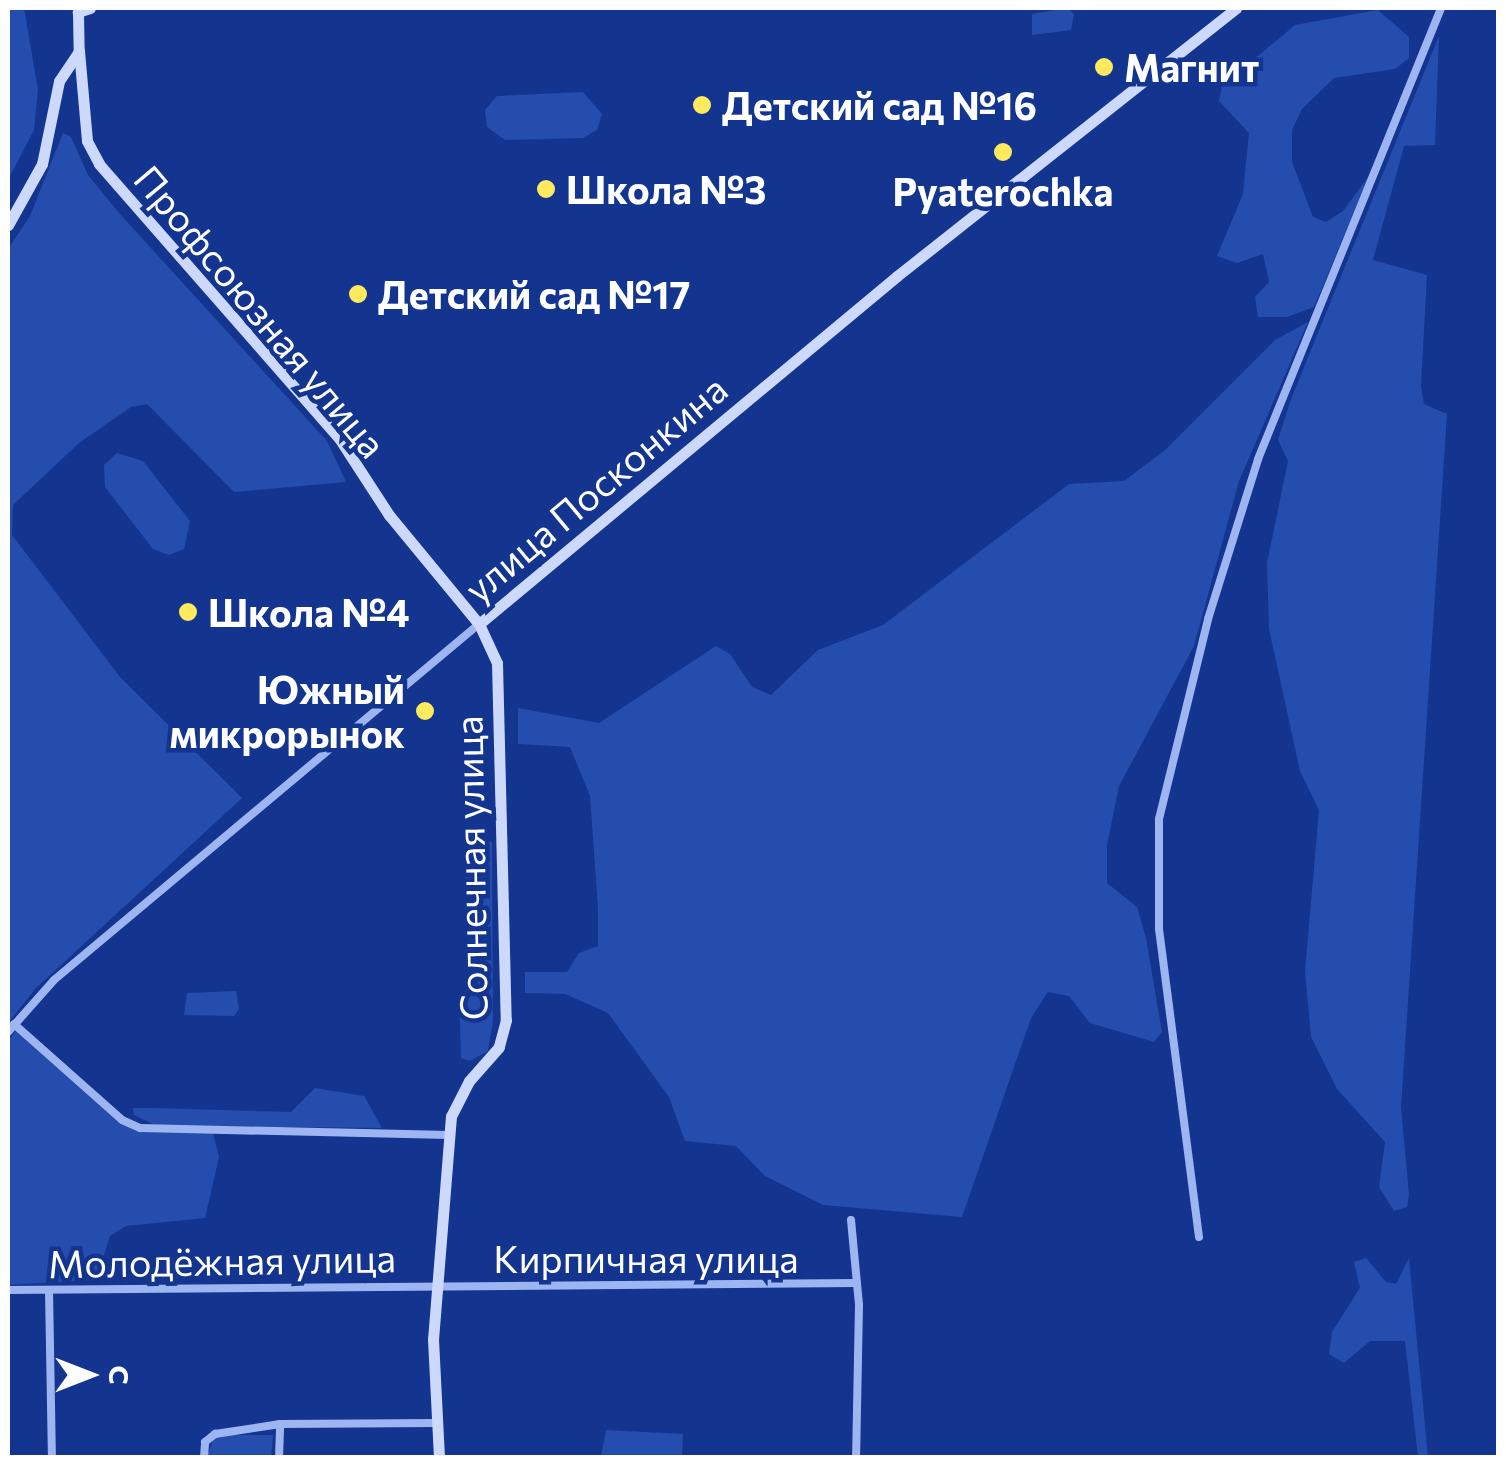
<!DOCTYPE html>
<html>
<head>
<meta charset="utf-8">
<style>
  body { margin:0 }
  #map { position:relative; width:1506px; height:1465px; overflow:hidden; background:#13358f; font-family:Commissioner,sans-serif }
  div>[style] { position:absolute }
  .green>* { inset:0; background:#254dae }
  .street>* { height:8px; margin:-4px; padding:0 4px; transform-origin:4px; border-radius:4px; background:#9db6f1 }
  .secondary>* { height:11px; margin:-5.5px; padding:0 5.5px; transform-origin:5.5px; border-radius:5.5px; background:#ccd9fc }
  .dots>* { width:28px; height:28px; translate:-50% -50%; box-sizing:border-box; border:5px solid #13358f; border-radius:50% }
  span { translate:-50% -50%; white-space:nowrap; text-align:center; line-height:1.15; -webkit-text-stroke:9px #13358f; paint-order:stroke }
  .poi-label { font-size:38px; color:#fff; font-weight:700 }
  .left { translate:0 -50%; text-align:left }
  .right { translate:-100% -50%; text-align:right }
  .street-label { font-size:38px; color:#fff }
  .frame { position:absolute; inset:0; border:10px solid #fff; pointer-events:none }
  .north { position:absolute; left:40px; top:1325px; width:100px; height:100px; -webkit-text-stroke:8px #13358f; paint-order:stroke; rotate:90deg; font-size:28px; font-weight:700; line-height:40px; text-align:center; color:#fff }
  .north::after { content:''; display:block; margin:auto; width:35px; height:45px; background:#fff; clip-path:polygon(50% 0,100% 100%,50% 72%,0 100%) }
</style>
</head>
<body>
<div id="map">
  <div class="green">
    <div style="clip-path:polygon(8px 8px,24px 8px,38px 90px,34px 130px,8px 180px)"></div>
    <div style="clip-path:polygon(1067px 8px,1074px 14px,1071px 30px,1032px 35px,1032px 14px)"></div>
    <div style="clip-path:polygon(1378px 10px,1409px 37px,1409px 58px,1395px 69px,1334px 78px,1302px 109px,1292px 130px,1292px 162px,1313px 217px,1326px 222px,1343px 211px,1369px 176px,1314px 307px,1287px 317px,1258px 317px,1255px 297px,1269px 282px,1263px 254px,1237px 263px,1217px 256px,1243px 194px,1249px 133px,1219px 101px,1222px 86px,1295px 25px)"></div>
    <div style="clip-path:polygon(1439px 36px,1435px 145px,1404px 146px,1373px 260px,1427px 275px,1421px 386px,1424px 404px,1447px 414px,1401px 1107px,1409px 1195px,1407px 1207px,1394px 1211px,1379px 1187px,1385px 1142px,1337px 1089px,1311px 1037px,1305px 971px,1319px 810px,1300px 771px,1269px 629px,1267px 563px,1288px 461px,1278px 440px,1291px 399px)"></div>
    <div style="clip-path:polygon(583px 92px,602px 114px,597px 130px,583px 138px,505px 140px,487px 127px,485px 110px,497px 96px)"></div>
    <div style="clip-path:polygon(63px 133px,71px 137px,88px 175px,119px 213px,327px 441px,346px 482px,234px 492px,147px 404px,131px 407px,79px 443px,13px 505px,12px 535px,120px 677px,242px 798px,36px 988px,8px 1023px,8px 249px,30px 216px)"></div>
    <div style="clip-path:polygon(1308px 322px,1239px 481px,1194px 646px,1119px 786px,1107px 845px,1107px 883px,1137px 907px,1146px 938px,1162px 1032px,1154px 1042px,1090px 1023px,1069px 996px,1048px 992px,1031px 1018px,962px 1217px,823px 1205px,765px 1176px,736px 1146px,685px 1141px,669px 1097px,608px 1013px,565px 994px,525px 993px,525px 972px,567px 972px,579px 953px,598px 946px,598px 908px,590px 796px,570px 747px,518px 744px,518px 708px,599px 723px,716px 646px,730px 654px,752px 687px,771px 695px,818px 650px,883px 625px,1069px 484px,1124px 481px,1164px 451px,1275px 340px)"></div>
    <div style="clip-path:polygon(117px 453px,143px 461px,190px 521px,184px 549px,169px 555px,153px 549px,105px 487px,104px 465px)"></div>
    <div style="clip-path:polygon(477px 841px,492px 842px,493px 1021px,488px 1051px,470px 1061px,461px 1058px,459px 993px,479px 988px,464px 912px,466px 875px,485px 858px,485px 848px,473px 844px)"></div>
    <div style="clip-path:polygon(236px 991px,239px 1009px,234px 1016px,184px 1015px,187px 993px)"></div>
    <div style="clip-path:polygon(18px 1028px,122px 1120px,155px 1132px,213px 1133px,219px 1157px,205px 1218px,126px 1226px,110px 1236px,96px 1280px,8px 1285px,8px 1041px)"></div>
    <div style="clip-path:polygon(315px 1088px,364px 1096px,382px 1128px,157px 1126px,134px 1115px,133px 1108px,154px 1108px,291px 1112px)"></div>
    <div style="clip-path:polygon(1366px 1258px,1386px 1282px,1396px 1284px,1409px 1258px,1428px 1457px,1418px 1457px,1405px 1341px,1370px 1341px,1344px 1363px,1329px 1354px,1332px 1332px,1360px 1288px,1354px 1262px)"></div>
    <div style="clip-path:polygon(606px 1430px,683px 1434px,682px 1457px,601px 1457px)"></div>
    <div style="clip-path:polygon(223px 1435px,273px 1435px,271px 1457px,206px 1458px,214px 1438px)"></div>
  </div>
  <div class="street">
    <div style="left:14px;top:1024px;width:144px;rotate:41.6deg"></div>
    <div style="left:122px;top:1120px;width:20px;rotate:24deg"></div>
    <div style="left:140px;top:1128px;width:309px;rotate:1.3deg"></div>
    <div style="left:8px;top:1032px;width:69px;rotate:-48.5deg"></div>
    <div style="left:54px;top:980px;width:554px;rotate:-39.95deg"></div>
    <div style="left:851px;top:1220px;width:85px;rotate:84.6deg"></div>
    <div style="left:859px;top:1305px;width:153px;rotate:91.1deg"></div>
    <div style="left:1199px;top:1237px;width:311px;rotate:-97.4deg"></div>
    <div style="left:1159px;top:929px;width:110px;rotate:-90deg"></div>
    <div style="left:1159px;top:819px;width:206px;rotate:-76.2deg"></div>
    <div style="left:1208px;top:619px;width:168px;rotate:-72.6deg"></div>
    <div style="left:1258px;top:459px;width:487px;rotate:-67.9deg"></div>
    <div style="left:8px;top:1290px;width:849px;rotate:-0.47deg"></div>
    <div style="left:49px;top:1290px;width:168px;rotate:89deg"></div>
    <div style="left:204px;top:1458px;width:16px;rotate:-86deg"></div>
    <div style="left:205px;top:1442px;width:13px;rotate:-39deg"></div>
    <div style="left:215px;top:1434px;width:66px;rotate:-8.7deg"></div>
    <div style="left:280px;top:1424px;width:157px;rotate:-0.4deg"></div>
    <div style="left:279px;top:1458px;width:34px;rotate:-88deg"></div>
  </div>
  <div class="secondary">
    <div style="left:90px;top:8px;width:13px;rotate:162deg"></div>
    <div style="left:78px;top:12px;width:39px;rotate:89deg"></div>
    <div style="left:79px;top:51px;width:90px;rotate:84.9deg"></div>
    <div style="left:87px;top:141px;width:26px;rotate:62deg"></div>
    <div style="left:99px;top:164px;width:364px;rotate:48.8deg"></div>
    <div style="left:339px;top:438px;width:92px;rotate:57deg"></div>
    <div style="left:389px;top:515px;width:141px;rotate:50.5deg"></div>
    <div style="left:479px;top:624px;width:43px;rotate:65.2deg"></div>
    <div style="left:497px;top:663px;width:357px;rotate:88.6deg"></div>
    <div style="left:506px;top:1020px;width:28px;rotate:105deg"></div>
    <div style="left:499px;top:1047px;width:45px;rotate:131.4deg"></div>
    <div style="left:469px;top:1081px;width:39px;rotate:117deg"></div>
    <div style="left:451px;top:1116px;width:224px;rotate:94.6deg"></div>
    <div style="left:433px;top:1339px;width:119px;rotate:87.1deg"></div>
    <div style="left:8px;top:225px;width:70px;rotate:-60.9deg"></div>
    <div style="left:42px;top:164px;width:85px;rotate:-78.4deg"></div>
    <div style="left:59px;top:81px;width:36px;rotate:-56deg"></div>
    <div style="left:479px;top:624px;width:544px;rotate:-39.78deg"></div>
    <div style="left:897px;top:276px;width:432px;rotate:-38.3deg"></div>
  </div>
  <div class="dots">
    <div style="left:1104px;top:67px;background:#ffea5d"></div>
    <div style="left:702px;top:105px;background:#ffea5d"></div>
    <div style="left:1003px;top:152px;background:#ffea5d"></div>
    <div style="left:546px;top:189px;background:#ffea5d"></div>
    <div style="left:358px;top:294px;background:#ffea5d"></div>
    <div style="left:188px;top:612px;background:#ffea5d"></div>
    <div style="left:425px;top:711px;background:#ffea5d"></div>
  </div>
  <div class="poi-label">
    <span class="left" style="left:1124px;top:67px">Магнит</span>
    <span class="left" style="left:722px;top:105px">Детский сад №16</span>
    <span class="left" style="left:566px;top:189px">Школа №3</span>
    <span style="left:1003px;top:191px">Pyaterochka</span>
    <span class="left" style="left:378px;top:294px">Детский сад №17</span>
    <span class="left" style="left:208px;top:612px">Школа №4</span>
    <span class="right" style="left:405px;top:711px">Южный<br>микрорынок</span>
  </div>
  <div class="street-label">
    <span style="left:261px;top:311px;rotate:50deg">Профсоюзная улица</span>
    <span style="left:595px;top:488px;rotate:-40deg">улица Посконкина</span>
    <span style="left:470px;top:868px;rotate:-91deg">Солнечная улица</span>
    <span style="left:646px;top:1258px">Кирпичная улица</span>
    <span style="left:222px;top:1260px;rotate:-1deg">Молодёжная улица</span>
  </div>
  <div class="frame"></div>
  <div class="north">С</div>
</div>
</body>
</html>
